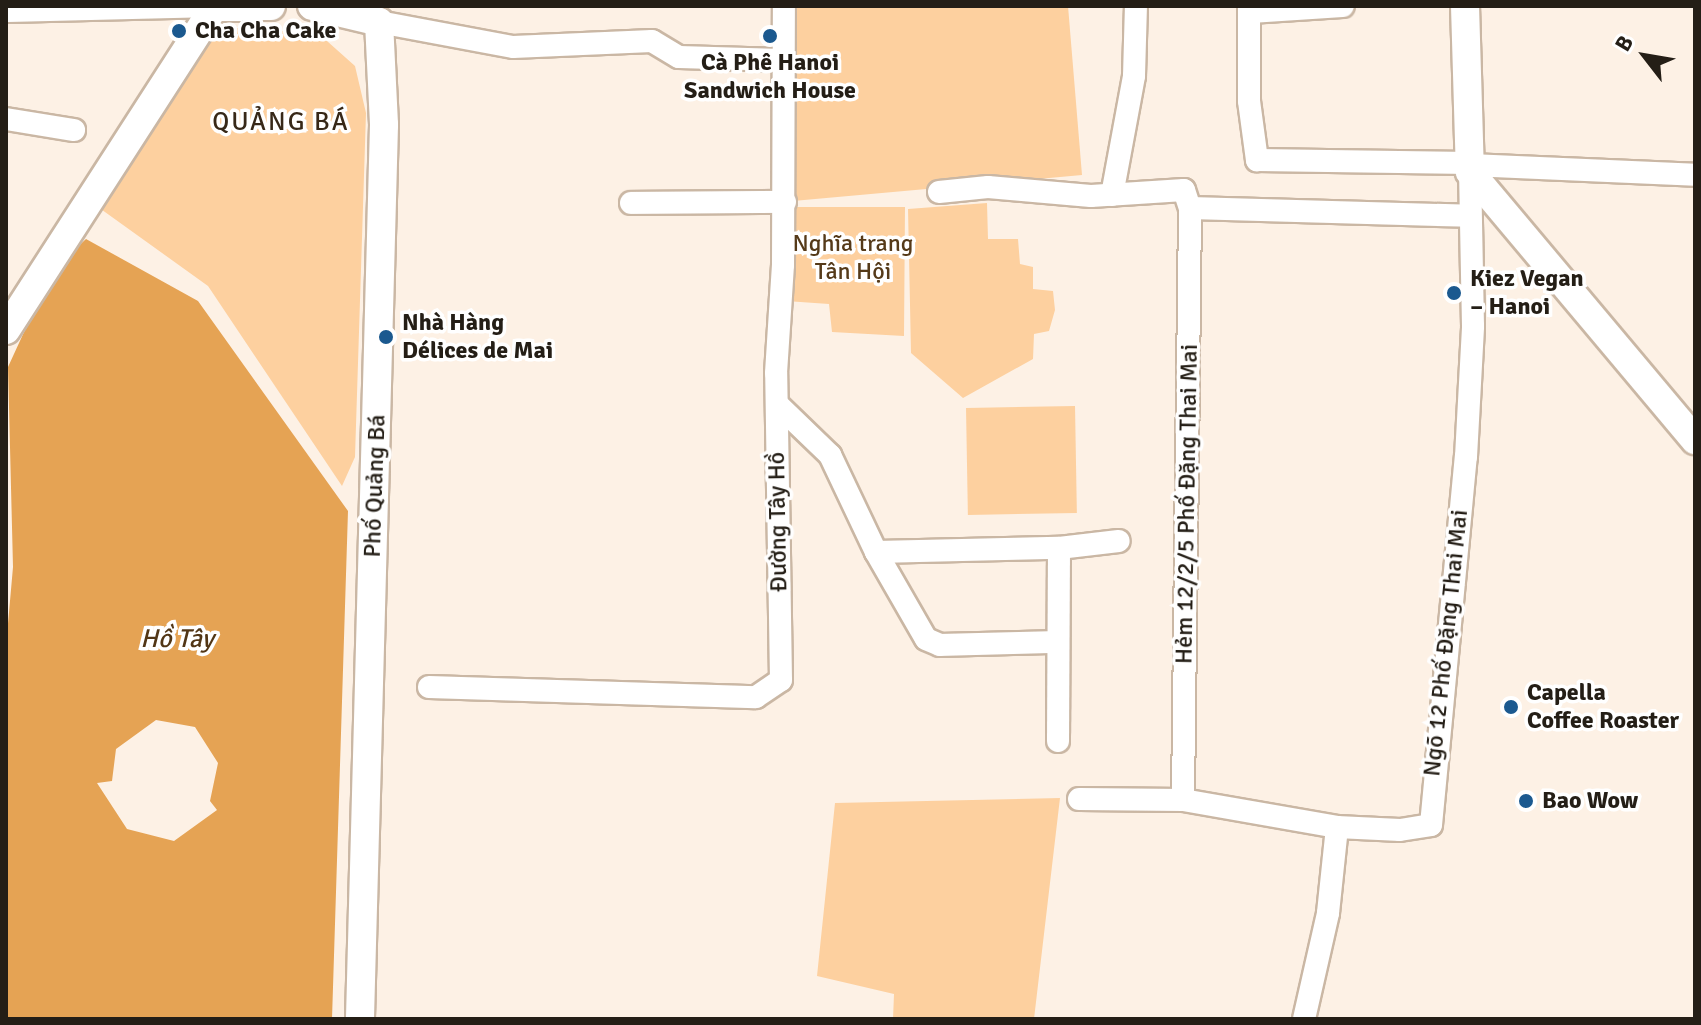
<!DOCTYPE html>
<html>
<head>
<meta charset="utf-8">
<style>
  body { margin:0 }
  #map { position:relative; width:1701px; height:1025px; overflow:hidden; background:#fdf1e5; font-family:Signika,sans-serif }
  div>[style] { position:absolute }
  .green>* { inset:0; background:#fdd09f; transform-origin:0 0 }
  .water>* { inset:0; background:#e5a354 }
  .pier>* { inset:0; background:#fdf1e5 }
  .roads { filter:drop-shadow(2px 0 #cab7a4) drop-shadow(-2px 0 #cab7a4) drop-shadow(0 2px #cab7a4) drop-shadow(0 -2px #cab7a4) }
  .minor>* { height:22px; margin:-11px; padding:0 11px; transform-origin:11px; border-radius:11px; background:#fff }
  .tertiary>* { height:28px; margin:-14px; padding:0 14px; transform-origin:14px; border-radius:14px; background:#fff }
  .dots>* { width:22px; height:22px; translate:-50% -50%; box-sizing:border-box; border:4px solid #fff; border-radius:50% }
  span { translate:-50% -50%; white-space:nowrap; text-align:center; line-height:1.15; -webkit-text-stroke:7px #fff; paint-order:stroke }
  .poi-label { font-size:24px; color:#241e16; font-weight:700 }
  .left { translate:0 -50%; text-align:left }
  .park-label { font-size:24px; color:#553a19 }
  .street-label { font-size:24px; color:#241e16 }
  .neighbourhood-label { font-size:26px; color:#372818; letter-spacing:2px }
  .water-label { font-size:26px; color:#523615; font-style:italic }
  .frame { position:absolute; inset:0; border:8px solid #241e16; pointer-events:none }
  .north { position:absolute; left:1605px; top:16px; width:80px; height:80px; -webkit-text-stroke:6px #fff; paint-order:stroke; rotate:301deg; font-size:22px; font-weight:700; line-height:32px; text-align:center; color:#241e16 }
  .north::after { content:''; display:block; margin:auto; width:28px; height:36px; background:#241e16; clip-path:polygon(50% 0,100% 100%,50% 72%,0 100%) }
</style>
</head>
<body>
<div id="map">
  <div class="green">
    <div style="clip-path:polygon(795px 6px,1068px 6px,1082px 175px,793px 201px)"></div>
    <div style="clip-path:polygon(216px 27px,318px 33px,355px 66px,366px 113px,355px 457px,342px 486px,208px 286px,98px 207px)"></div>
    <div style="clip-path:polygon(987px 203px,988px 239px,1018px 239px,1020px 264px,1033px 267px,1033px 289px,1053px 291px,1055px 310px,1049px 331px,1034px 334px,1033px 359px,963px 398px,911px 353px,908px 209px)"></div>
    <div style="clip-path:polygon(789px 207px,905px 207px,904px 336px,832px 332px,829px 304px,786px 301px)"></div>
    <div style="left:1075px;top:406px;width:107px;height:109px;rotate:89deg"></div>
    <div style="clip-path:polygon(1060px 798px,1034px 1019px,893px 1019px,894px 994px,817px 976px,835px 803px)"></div>
  </div>
  <div class="water">
    <div style="clip-path:polygon(86px 239px,198px 301px,348px 511px,332px 1019px,6px 1019px,6px 646px,13px 567px,8px 367px,30px 319px,72px 252px)"></div>
  </div>
  <div class="pier">
    <div style="clip-path:polygon(156px 720px,195px 727px,218px 763px,210px 801px,217px 810px,174px 841px,127px 829px,97px 783px,112px 781px,116px 749px)"></div>
  </div>
  <div class="roads">
    <div class="minor">
      <div style="left:1249px;top:6px;width:95px;rotate:90deg"></div>
      <div style="left:1249px;top:101px;width:60px;rotate:82.3deg"></div>
      <div style="left:1257px;top:160px;width:213px;rotate:0.8deg"></div>
      <div style="left:6px;top:11px;width:208px;rotate:-1.4deg"></div>
      <div style="left:1250px;top:12px;width:93px;rotate:-3.7deg"></div>
      <div style="left:379px;top:22px;width:136px;rotate:10.6deg"></div>
      <div style="left:513px;top:47px;width:139px;rotate:-2.5deg"></div>
      <div style="left:652px;top:41px;width:31px;rotate:31deg"></div>
      <div style="left:679px;top:57px;width:103px;rotate:1.7deg"></div>
      <div style="left:6px;top:119px;width:69px;rotate:9.2deg"></div>
      <div style="left:1470px;top:165px;width:225px;rotate:2.5deg"></div>
      <div style="left:939px;top:192px;width:49px;rotate:-5.8deg"></div>
      <div style="left:988px;top:187px;width:103px;rotate:5deg"></div>
      <div style="left:1091px;top:196px;width:93px;rotate:-3.7deg"></div>
      <div style="left:1184px;top:190px;width:19px;rotate:72deg"></div>
      <div style="left:1190px;top:208px;width:280px;rotate:1.6deg"></div>
      <div style="left:1112px;top:195px;width:121px;rotate:-79.5deg"></div>
      <div style="left:1134px;top:76px;width:70px;rotate:-88.4deg"></div>
      <div style="left:631px;top:203px;width:154px;rotate:-0.4deg"></div>
      <div style="left:777px;top:404px;width:74px;rotate:43.9deg"></div>
      <div style="left:830px;top:455px;width:107px;rotate:64.6deg"></div>
      <div style="left:876px;top:552px;width:100px;rotate:60.1deg"></div>
      <div style="left:926px;top:639px;width:15px;rotate:23deg"></div>
      <div style="left:940px;top:645px;width:118px;rotate:-1.5deg"></div>
      <div style="left:1059px;top:548px;width:60px;rotate:-6.7deg"></div>
      <div style="left:876px;top:552px;width:183px;rotate:-1.3deg"></div>
      <div style="left:1059px;top:548px;width:193px;rotate:90.3deg"></div>
      <div style="left:429px;top:687px;width:327px;rotate:1.8deg"></div>
      <div style="left:756px;top:697px;width:30px;rotate:-34deg"></div>
      <div style="left:781px;top:680px;width:307px;rotate:-90.9deg"></div>
      <div style="left:776px;top:373px;width:108px;rotate:-86.3deg"></div>
      <div style="left:783px;top:265px;width:259px;rotate:-89.8deg"></div>
      <div style="left:1079px;top:799px;width:104px;rotate:0.6deg"></div>
      <div style="left:1183px;top:800px;width:156px;rotate:9.9deg"></div>
      <div style="left:1183px;top:800px;width:592px;rotate:-89.32deg"></div>
      <div style="left:1304px;top:1019px;width:109px;rotate:-77.2deg"></div>
      <div style="left:1328px;top:913px;width:86px;rotate:-84deg"></div>
      <div style="left:1337px;top:827px;width:63px;rotate:2.7deg"></div>
      <div style="left:1400px;top:830px;width:31px;rotate:-9deg"></div>
      <div style="left:1431px;top:825px;width:370px;rotate:-84.6deg"></div>
      <div style="left:1466px;top:457px;width:131px;rotate:-86.9deg"></div>
      <div style="left:1473px;top:326px;width:154px;rotate:-91.1deg"></div>
    </div>
    <div class="tertiary">
      <div style="left:312px;top:6px;width:69px;rotate:13.4deg"></div>
      <div style="left:379px;top:22px;width:103px;rotate:87.2deg"></div>
      <div style="left:384px;top:125px;width:894px;rotate:91.54deg"></div>
      <div style="left:1465px;top:6px;width:166px;rotate:88.3deg"></div>
      <div style="left:1470px;top:172px;width:350px;rotate:50deg"></div>
      <div style="left:6px;top:330px;width:384px;rotate:-57.2deg"></div>
      <div style="left:214px;top:7px;width:57px;rotate:-1deg"></div>
    </div>
  </div>
  <div class="dots">
    <div style="left:179px;top:31px;background:#1b598f"></div>
    <div style="left:770px;top:36px;background:#1b598f"></div>
    <div style="left:1454px;top:293px;background:#1b598f"></div>
    <div style="left:386px;top:337px;background:#1b598f"></div>
    <div style="left:1511px;top:707px;background:#1b598f"></div>
    <div style="left:1526px;top:801px;background:#1b598f"></div>
  </div>
  <div class="poi-label">
    <span class="left" style="left:195px;top:31px">Cha Cha Cake</span>
    <span style="left:770px;top:77px">Cà Phê Hanoi<br>Sandwich House</span>
    <span class="left" style="left:1470px;top:293px">Kiez Vegan<br>– Hanoi</span>
    <span class="left" style="left:402px;top:337px">Nhà Hàng<br>Délices de Mai</span>
    <span class="left" style="left:1527px;top:707px">Capella<br>Coffee Roaster</span>
    <span class="left" style="left:1542px;top:801px">Bao Wow</span>
  </div>
  <div class="park-label">
    <span style="left:853px;top:258px">Nghĩa trang<br>Tân Hội</span>
  </div>
  <div class="street-label">
    <span style="left:375px;top:486px;rotate:-88deg">Phố Quảng Bá</span>
    <span style="left:1187px;top:504px;rotate:-89deg">Hẻm 12/2/5 Phố Đặng Thai Mai</span>
    <span style="left:778px;top:522px;rotate:-91deg">Đường Tây Hồ</span>
    <span style="left:1446px;top:643px;rotate:-84deg">Ngõ 12 Phố Đặng Thai Mai</span>
  </div>
  <div class="neighbourhood-label">
    <span style="left:281px;top:123px">QUẢNG BÁ</span>
  </div>
  <div class="water-label">
    <span style="left:177px;top:640px">Hồ Tây</span>
  </div>
  <div class="frame"></div>
  <div class="north">B</div>
</div>
</body>
</html>
